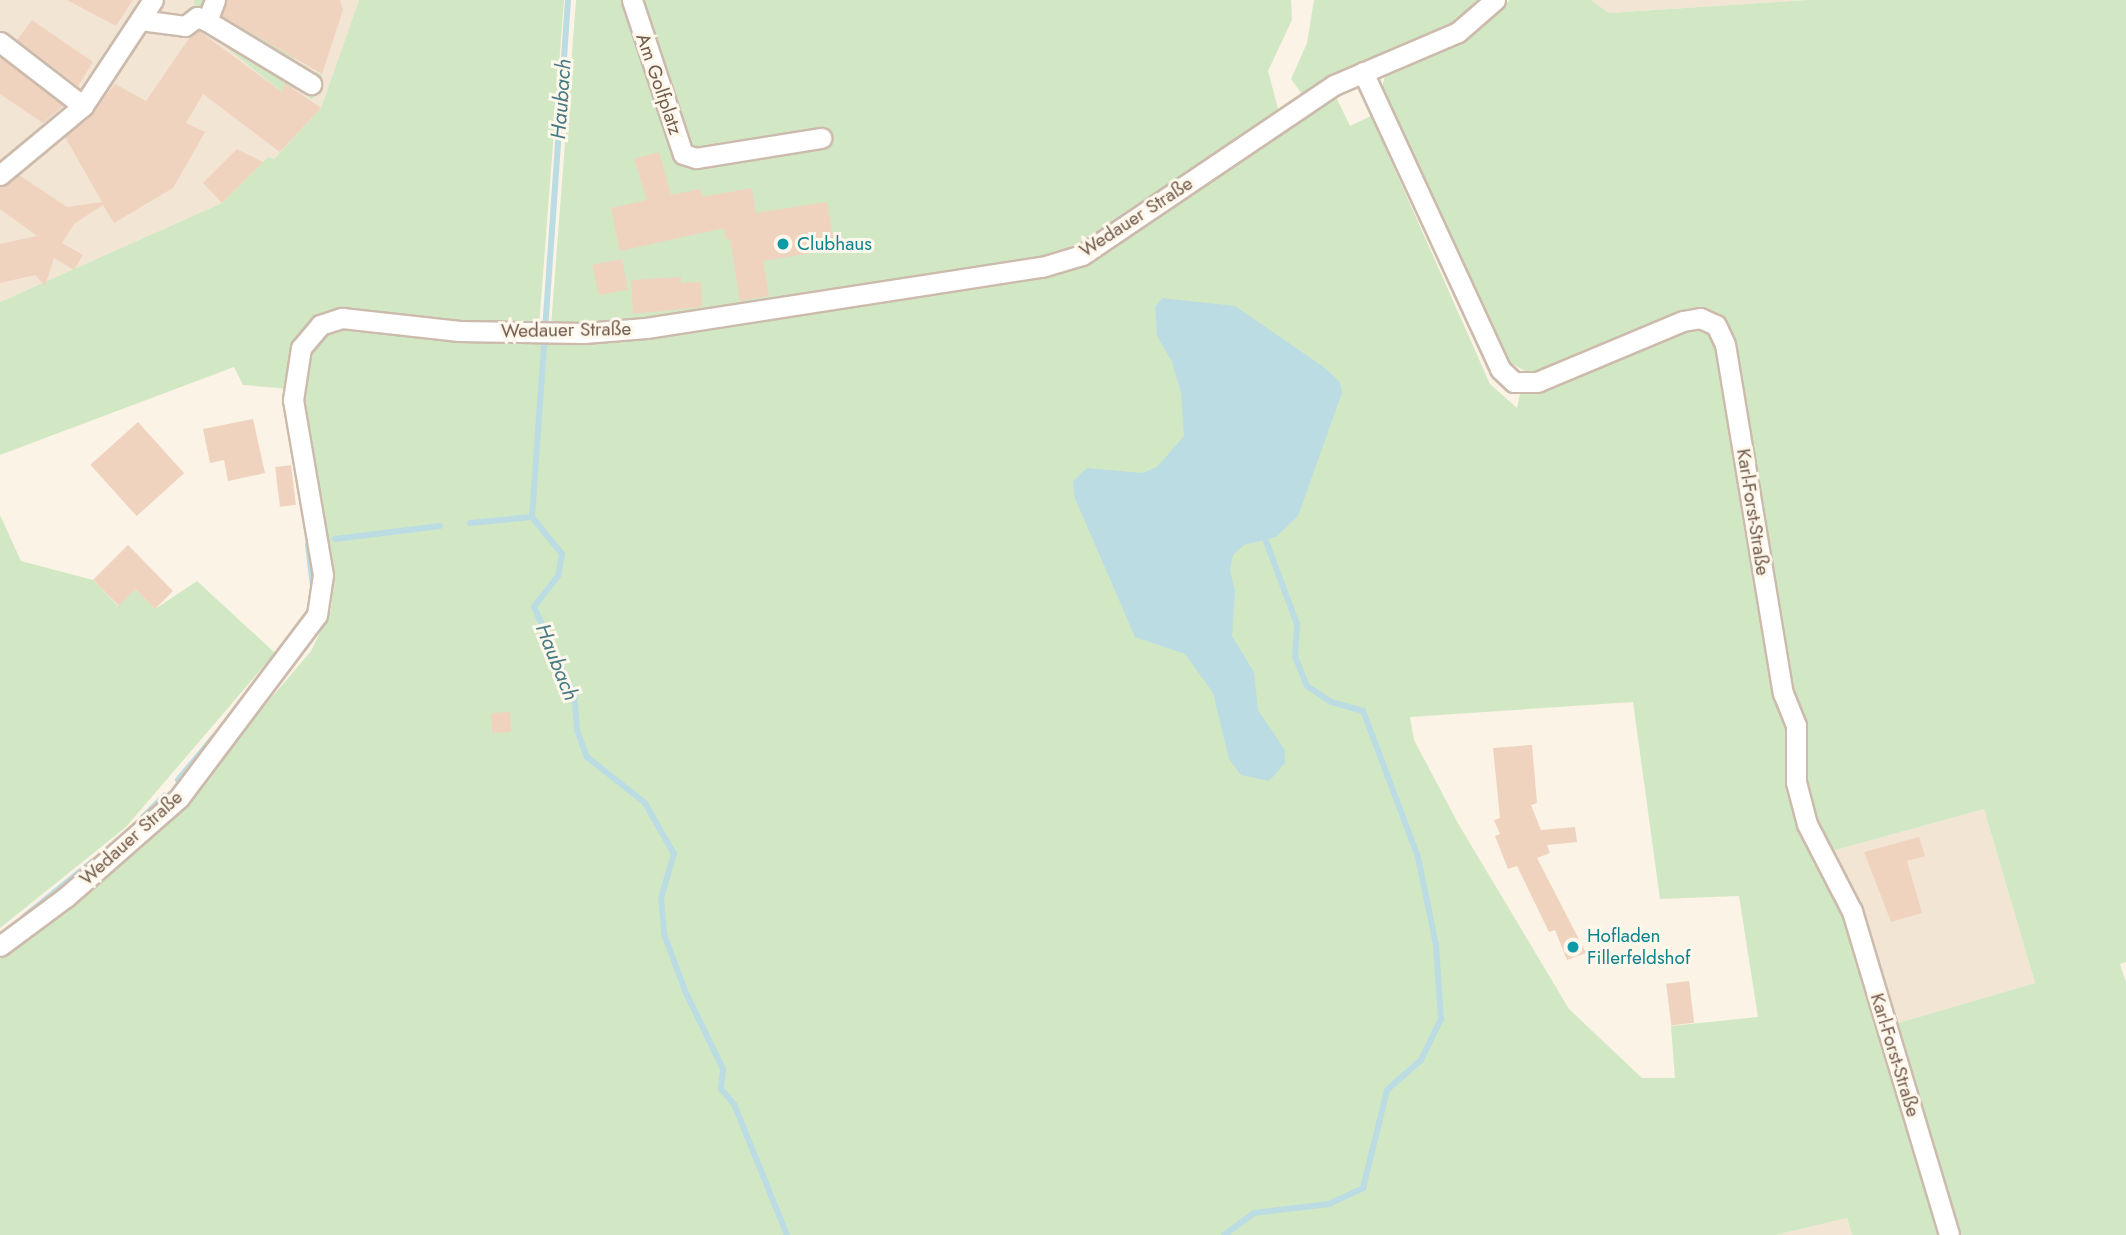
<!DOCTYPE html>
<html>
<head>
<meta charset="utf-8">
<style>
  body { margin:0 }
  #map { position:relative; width:2126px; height:1235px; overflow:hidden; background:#fbf3e5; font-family:Jost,sans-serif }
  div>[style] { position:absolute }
  .residential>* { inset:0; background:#f2e5d4 }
  .green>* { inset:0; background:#d2e8c5 }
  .water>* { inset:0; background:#bbdce3 }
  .stream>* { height:6px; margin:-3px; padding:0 3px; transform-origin:3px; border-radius:3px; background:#bbdce3 }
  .building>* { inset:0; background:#efd3bf; transform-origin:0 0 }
  .roads { filter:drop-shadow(2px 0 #ccbbac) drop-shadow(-2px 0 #ccbbac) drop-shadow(0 2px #ccbbac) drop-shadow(0 -2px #ccbbac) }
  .minor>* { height:19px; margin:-9.5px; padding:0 9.5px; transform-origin:9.5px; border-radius:9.5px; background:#fff }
  .dots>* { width:19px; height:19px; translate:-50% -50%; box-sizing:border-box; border:4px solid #fef7eb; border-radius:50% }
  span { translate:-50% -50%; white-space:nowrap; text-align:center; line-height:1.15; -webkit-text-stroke:6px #fef7eb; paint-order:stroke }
  .street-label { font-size:19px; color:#725b4c }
  .culture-label { font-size:19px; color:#0d838f }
  .left { translate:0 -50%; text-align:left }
  .water-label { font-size:21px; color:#477985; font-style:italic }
</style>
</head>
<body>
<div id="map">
  <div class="residential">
    <div style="clip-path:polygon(0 0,359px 0,321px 108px,274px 159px,222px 203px,0 302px)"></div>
    <div style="clip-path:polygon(1591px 0,1807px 0,1609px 13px)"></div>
    <div style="clip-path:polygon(1984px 809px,2035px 983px,1895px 1024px,1865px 915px,1832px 851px)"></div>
    <div style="clip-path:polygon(1847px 1218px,1852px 1235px,1776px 1235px)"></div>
  </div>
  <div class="green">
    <div style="clip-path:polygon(194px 0,228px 0,214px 18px,232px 28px,234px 23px,294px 56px,292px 65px,322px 74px,312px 100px,295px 86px,287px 96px,197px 24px)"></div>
    <div style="clip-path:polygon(evenodd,359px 0,564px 0,538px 340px,550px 339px,576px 0,1291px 0,1292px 20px,1268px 71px,1279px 112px,1087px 263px,1336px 97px,1350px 126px,1371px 116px,1490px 384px,1517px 408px,1525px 371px,1507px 361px,1382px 87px,1386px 72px,1465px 39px,1510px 0,1591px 0,1609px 13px,1807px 0,2126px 0,2126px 962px,2120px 964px,2126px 982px,2126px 1235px,1962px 1235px,1895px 1024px,2035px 983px,1984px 809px,1832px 851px,1942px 1235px,1852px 1235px,1847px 1218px,1776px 1235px,0 1235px,0 959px,135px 848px,188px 796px,311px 651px,331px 610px,334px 573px,302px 390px,243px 385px,234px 367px,0 455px,0 302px,222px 203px,268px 157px,274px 159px,321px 108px,359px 0,1633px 702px,1660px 899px,1739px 896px,1758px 1017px,1671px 1026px,1675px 1078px,1642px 1078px,1569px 1009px,1459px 825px,1414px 740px,1410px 717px,1633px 702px)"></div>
    <div style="clip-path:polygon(1314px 0,1487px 0,1460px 23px,1304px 97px,1291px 79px,1307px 43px)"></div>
    <div style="clip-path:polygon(0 515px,21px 561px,93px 580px,118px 606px,135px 589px,155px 609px,197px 581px,275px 653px,126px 827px,0 928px)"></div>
  </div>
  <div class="water">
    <div style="clip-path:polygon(1162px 298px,1235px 306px,1325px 368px,1340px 382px,1342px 393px,1298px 516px,1276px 537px,1244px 545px,1233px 555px,1230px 570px,1235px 591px,1232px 636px,1254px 672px,1258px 710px,1285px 750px,1285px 763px,1269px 781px,1241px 775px,1229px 759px,1213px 693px,1185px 654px,1135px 637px,1074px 496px,1073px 481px,1087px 468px,1142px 473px,1157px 467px,1184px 436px,1181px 393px,1172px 362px,1157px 336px,1155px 307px)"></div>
  </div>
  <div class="stream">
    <div style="left:568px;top:0;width:518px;rotate:93.98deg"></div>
    <div style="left:532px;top:517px;width:48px;rotate:51deg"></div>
    <div style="left:562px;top:554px;width:22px;rotate:100deg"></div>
    <div style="left:558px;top:576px;width:39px;rotate:128deg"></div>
    <div style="left:534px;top:607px;width:96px;rotate:65.3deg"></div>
    <div style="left:574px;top:694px;width:36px;rotate:85deg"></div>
    <div style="left:577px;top:730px;width:29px;rotate:70deg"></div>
    <div style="left:587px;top:757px;width:74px;rotate:38.4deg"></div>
    <div style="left:645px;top:803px;width:59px;rotate:60.4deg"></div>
    <div style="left:674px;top:854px;width:46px;rotate:106.5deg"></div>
    <div style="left:661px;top:898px;width:36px;rotate:85deg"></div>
    <div style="left:664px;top:934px;width:63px;rotate:69.6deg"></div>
    <div style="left:686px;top:993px;width:85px;rotate:64deg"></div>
    <div style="left:723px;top:1069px;width:20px;rotate:96deg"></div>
    <div style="left:721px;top:1089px;width:20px;rotate:49deg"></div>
    <div style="left:734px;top:1104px;width:141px;rotate:68deg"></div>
    <div style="left:470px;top:523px;width:62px;rotate:-5.5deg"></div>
    <div style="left:335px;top:539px;width:106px;rotate:-7.1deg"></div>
    <div style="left:308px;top:545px;width:41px;rotate:83deg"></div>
    <div style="left:178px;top:780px;width:55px;rotate:-50.2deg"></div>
    <div style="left:143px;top:817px;width:30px;rotate:-45deg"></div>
    <div style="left:25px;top:916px;width:87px;rotate:-39deg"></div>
    <div style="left:1224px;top:1235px;width:37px;rotate:-36deg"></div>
    <div style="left:1254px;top:1213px;width:76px;rotate:-6.8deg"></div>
    <div style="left:1329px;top:1204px;width:38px;rotate:-25deg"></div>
    <div style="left:1363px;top:1188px;width:101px;rotate:-76.2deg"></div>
    <div style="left:1387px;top:1090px;width:45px;rotate:-41.4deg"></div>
    <div style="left:1421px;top:1060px;width:46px;rotate:-64deg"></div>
    <div style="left:1441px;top:1019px;width:74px;rotate:-93.9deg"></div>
    <div style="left:1436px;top:945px;width:90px;rotate:-101.6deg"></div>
    <div style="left:1418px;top:857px;width:156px;rotate:-110.6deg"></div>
    <div style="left:1363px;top:711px;width:33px;rotate:-164deg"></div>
    <div style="left:1331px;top:702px;width:29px;rotate:-146deg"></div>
    <div style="left:1307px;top:686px;width:32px;rotate:-112deg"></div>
    <div style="left:1295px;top:656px;width:32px;rotate:-86deg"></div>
    <div style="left:1297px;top:624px;width:89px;rotate:-110.5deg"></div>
  </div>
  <div class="building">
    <div style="clip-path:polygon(67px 0,133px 0,116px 26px)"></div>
    <div style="clip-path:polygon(227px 0,340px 0,343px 10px,322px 74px,222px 16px)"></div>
    <div style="clip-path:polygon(32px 20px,93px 62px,78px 86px,17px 40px)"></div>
    <div style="clip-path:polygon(199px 31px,282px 92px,285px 83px,321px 108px,280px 152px,203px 94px,186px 123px,205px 132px,173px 188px,114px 223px,103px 205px,74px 224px,62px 243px,83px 255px,74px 270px,54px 258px,45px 286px,35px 275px,0 283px,0 244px,37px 236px,0 209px,0 187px,19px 175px,67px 207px,102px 202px,65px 137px,91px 115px,115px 84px,146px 101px,190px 37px)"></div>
    <div style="clip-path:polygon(0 57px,63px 106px,43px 123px,0 94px)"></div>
    <div style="clip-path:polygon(237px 149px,263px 162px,222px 203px,203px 183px)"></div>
    <div style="clip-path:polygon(659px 152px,671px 195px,700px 189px,702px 197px,752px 188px,756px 213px,827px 202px,835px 249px,763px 261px,769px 296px,740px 301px,730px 239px,725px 239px,724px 228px,620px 251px,611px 208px,647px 200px,634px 159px)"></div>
    <div style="left:622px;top:259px;width:31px;height:30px;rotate:79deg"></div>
    <div style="clip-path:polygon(681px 277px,681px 283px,701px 282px,702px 307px,633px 314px,631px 280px)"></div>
    <div style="clip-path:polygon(253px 419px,265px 473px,228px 481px,224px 460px,210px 463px,203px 429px)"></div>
    <div style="left:138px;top:422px;width:69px;height:64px;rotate:48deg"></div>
    <div style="left:291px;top:465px;width:40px;height:16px;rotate:83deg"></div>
    <div style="clip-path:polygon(128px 545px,173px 591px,155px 609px,135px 589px,119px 606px,93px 580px)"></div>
    <div style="left:510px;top:712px;width:20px;height:19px;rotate:87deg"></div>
    <div style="clip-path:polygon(1532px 745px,1537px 803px,1531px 805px,1541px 830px,1575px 827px,1577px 842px,1547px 845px,1550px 853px,1537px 858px,1586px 953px,1567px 960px,1555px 930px,1549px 932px,1517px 866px,1508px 869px,1495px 836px,1500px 834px,1494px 820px,1500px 818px,1493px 748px)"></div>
    <div style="clip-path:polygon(1919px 837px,1925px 856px,1907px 861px,1922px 913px,1891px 922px,1864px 852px)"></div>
    <div style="left:1689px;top:981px;width:42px;height:23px;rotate:83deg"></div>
  </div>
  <div class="roads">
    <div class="minor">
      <div style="left:632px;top:0;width:162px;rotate:71.7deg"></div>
      <div style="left:683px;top:154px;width:14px;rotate:17deg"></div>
      <div style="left:696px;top:158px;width:127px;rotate:-9.1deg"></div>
      <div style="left:140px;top:20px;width:45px;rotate:7.6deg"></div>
      <div style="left:185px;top:26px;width:15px;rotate:-37deg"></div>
      <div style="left:197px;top:17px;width:11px;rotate:22deg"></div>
      <div style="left:207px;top:21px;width:122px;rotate:31.2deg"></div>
      <div style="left:207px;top:21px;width:22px;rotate:-69deg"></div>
      <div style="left:0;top:42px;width:105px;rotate:37.6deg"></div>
      <div style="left:1363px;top:72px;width:327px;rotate:65.2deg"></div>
      <div style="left:1500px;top:369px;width:19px;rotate:43deg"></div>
      <div style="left:1514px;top:382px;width:23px"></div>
      <div style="left:1537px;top:382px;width:158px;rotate:-22.7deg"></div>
      <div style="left:1683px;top:321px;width:17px;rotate:-10deg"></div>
      <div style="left:1700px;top:318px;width:17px;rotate:24deg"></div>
      <div style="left:1716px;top:325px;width:21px;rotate:65deg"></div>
      <div style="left:1725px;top:344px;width:354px;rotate:80.6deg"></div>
      <div style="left:1783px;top:693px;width:35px;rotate:68deg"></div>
      <div style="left:1796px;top:726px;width:56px;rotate:90deg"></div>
      <div style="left:1796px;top:782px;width:43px;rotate:75.3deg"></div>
      <div style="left:1807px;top:824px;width:98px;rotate:62.7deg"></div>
      <div style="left:1852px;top:911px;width:338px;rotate:73.3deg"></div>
      <div style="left:0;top:175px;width:108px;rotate:-39.7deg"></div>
      <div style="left:83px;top:106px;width:127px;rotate:-56.6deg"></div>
      <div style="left:0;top:946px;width:82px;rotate:-36.6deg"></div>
      <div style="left:66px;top:897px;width:150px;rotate:-41.2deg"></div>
      <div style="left:179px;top:798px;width:229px;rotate:-53deg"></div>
      <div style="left:317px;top:615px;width:40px;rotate:-81.5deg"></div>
      <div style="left:323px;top:575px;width:178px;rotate:-99.7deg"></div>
      <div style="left:293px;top:400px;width:53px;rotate:-81.3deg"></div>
      <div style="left:301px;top:348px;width:30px;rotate:-50deg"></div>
      <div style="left:320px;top:325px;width:23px;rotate:-18deg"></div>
      <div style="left:342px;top:318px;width:118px;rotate:6.3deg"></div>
      <div style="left:459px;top:331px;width:125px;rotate:0.9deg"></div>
      <div style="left:584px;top:333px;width:62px;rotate:-4.6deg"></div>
      <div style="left:646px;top:328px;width:401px;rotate:-8.8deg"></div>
      <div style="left:1042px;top:267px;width:42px;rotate:-16.7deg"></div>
      <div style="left:1082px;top:255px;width:304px;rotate:-34deg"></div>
      <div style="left:1334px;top:85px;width:135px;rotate:-23.1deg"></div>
      <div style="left:1458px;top:32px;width:49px;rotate:-40.9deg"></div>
    </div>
  </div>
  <div class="dots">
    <div style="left:783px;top:244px;background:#0f9aa8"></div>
    <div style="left:1573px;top:947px;background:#0f9aa8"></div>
  </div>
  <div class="street-label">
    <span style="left:659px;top:84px;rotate:71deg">Am Golfplatz</span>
    <span style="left:1136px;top:217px;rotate:-33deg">Wedauer Straße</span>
    <span style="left:566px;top:330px;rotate:-1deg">Wedauer Straße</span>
    <span style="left:1753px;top:512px;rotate:81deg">Karl-Forst-Straße</span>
    <span style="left:131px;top:838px;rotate:-42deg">Wedauer Straße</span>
    <span style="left:1895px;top:1055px;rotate:73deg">Karl-Forst-Straße</span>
  </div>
  <div class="culture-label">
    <span class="left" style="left:797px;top:244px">Clubhaus</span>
    <span class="left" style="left:1587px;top:947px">Hofladen<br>Fillerfeldshof</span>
  </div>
  <div class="water-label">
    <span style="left:561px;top:99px;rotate:-86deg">Haubach</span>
    <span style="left:557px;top:662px;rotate:68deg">Haubach</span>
  </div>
</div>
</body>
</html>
